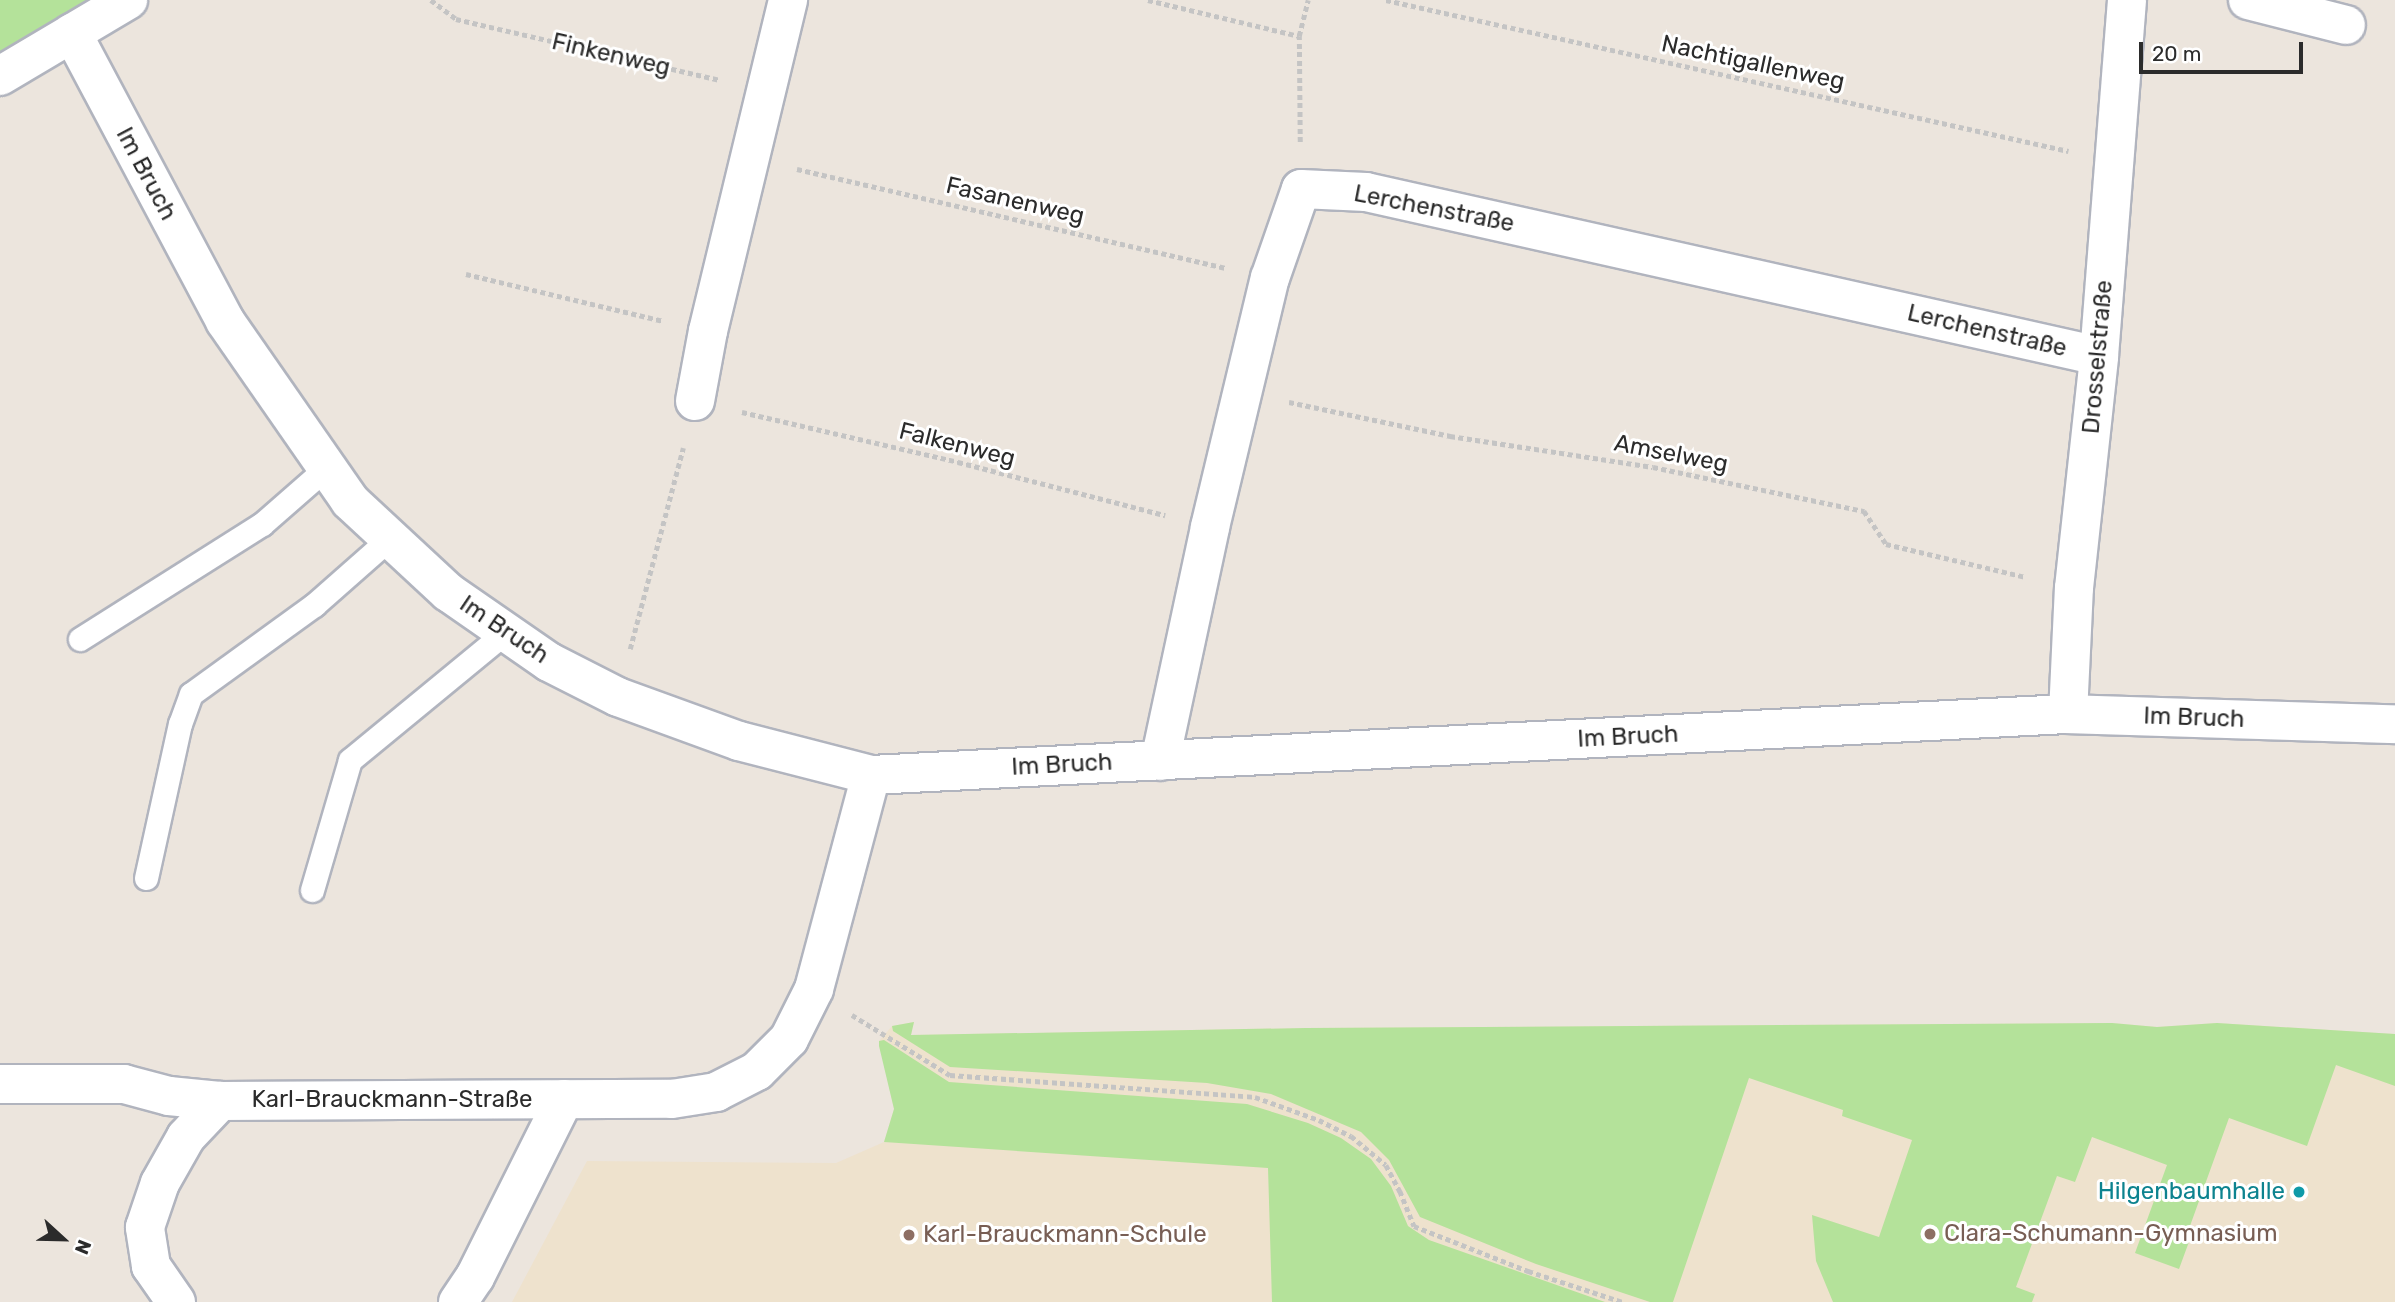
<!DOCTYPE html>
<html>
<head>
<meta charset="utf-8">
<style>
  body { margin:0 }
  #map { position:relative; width:2395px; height:1302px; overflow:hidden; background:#ece5dd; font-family:Rubik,sans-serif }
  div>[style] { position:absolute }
  .education>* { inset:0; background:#eee2cd }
  .green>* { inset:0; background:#b4e29a }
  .path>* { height:4.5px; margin-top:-2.25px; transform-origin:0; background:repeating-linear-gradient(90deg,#c4c4c4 0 5px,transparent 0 8.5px) }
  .roads { filter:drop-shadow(2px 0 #b1b4be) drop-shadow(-2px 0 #b1b4be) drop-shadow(0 2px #b1b4be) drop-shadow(0 -2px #b1b4be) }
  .lane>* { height:23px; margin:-11.5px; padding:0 11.5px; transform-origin:11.5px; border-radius:11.5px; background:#fff }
  .street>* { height:38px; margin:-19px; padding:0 19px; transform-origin:19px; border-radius:19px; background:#fff }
  .dots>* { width:19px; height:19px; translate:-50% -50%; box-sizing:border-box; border:4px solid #fff; border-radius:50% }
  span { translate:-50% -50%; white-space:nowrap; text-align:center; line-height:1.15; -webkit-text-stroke:6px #fff; paint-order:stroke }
  .street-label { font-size:24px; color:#2b2b2b }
  .culture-label { font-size:24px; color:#0d838f }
  .right { translate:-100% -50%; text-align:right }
  .education-label { font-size:24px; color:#785e54 }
  .left { translate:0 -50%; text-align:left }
  .north { position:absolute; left:28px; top:1204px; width:70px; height:70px; -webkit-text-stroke:5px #fff; paint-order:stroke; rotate:112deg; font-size:19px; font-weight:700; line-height:28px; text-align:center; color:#2b2b2b }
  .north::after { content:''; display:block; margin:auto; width:24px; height:32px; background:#2b2b2b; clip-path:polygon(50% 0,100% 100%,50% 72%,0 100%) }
  .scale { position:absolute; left:2139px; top:42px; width:164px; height:32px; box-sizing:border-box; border:4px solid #2b2b2b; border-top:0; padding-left:9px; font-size:21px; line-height:24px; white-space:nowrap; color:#2b2b2b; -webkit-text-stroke:5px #fff; paint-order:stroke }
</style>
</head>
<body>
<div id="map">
  <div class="education">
    <div style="clip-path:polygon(914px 1022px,911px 1035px,1306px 1028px,2112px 1023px,2157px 1027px,2217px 1023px,2395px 1034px,2395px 1302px,512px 1302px,587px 1161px,836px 1163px,884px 1142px,894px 1109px,879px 1041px,892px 1026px)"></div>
  </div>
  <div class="green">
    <div style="clip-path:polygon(0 0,96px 0,0 60px)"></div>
    <div style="clip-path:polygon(914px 1022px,911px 1035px,1306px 1028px,2112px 1023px,2157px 1027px,2217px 1023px,2395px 1034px,2395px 1086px,2336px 1065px,2307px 1146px,2229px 1118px,2186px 1237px,2190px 1239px,2179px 1269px,2135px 1253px,2167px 1165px,2092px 1137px,2075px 1182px,2057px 1176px,2016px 1287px,2035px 1294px,2032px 1302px,1833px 1302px,1816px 1261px,1812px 1215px,1879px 1237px,1912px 1140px,1842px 1116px,1843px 1110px,1749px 1078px,1673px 1302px,1650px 1302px,1536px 1264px,1420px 1217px,1389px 1160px,1361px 1132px,1271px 1094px,1207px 1083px,950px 1067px,893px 1031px,892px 1026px)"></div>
    <div style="clip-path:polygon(884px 1040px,949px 1082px,1247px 1104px,1308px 1123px,1341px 1138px,1371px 1159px,1391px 1186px,1408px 1226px,1429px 1240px,1605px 1302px,1272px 1302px,1268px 1168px,884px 1142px,894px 1109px,879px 1046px,879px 1041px)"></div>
  </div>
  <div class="path">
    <div style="left:431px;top:0;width:31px;rotate:37deg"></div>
    <div style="left:456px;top:19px;width:271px;rotate:13deg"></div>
    <div style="left:1148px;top:0;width:155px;rotate:13.4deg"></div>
    <div style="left:1386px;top:0;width:699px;rotate:12.48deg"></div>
    <div style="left:1300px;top:142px;width:106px;rotate:-90.5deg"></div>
    <div style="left:1299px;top:36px;width:37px;rotate:-76deg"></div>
    <div style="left:797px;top:169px;width:439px;rotate:13deg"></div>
    <div style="left:466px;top:274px;width:203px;rotate:13.4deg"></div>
    <div style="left:1289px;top:402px;width:165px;rotate:11.9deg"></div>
    <div style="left:1450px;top:436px;width:205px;rotate:8.7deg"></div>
    <div style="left:1653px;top:467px;width:216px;rotate:11.8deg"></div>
    <div style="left:1864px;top:511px;width:40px;rotate:56deg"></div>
    <div style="left:1886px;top:544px;width:144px;rotate:13.3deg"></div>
    <div style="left:742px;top:412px;width:222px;rotate:13deg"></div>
    <div style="left:958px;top:462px;width:214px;rotate:14.4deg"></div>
    <div style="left:630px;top:649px;width:208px;rotate:-75.2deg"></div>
    <div style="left:852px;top:1015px;width:115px;rotate:31.5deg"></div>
    <div style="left:950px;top:1075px;width:306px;rotate:4.1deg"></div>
    <div style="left:1255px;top:1097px;width:68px;rotate:19.8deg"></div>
    <div style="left:1319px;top:1120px;width:36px;rotate:27deg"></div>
    <div style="left:1351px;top:1136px;width:45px;rotate:39.6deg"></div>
    <div style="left:1386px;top:1165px;width:30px;rotate:62deg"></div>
    <div style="left:1400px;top:1191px;width:38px;rotate:68deg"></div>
    <div style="left:1414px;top:1226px;width:123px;rotate:21.5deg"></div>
    <div style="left:1528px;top:1271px;width:100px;rotate:18.1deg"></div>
  </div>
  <div class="roads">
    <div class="lane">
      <div style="left:80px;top:639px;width:215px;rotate:-32.3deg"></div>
      <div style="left:262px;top:524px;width:86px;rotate:-41.2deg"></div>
      <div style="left:146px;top:878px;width:158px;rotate:-77.6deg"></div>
      <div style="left:180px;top:724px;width:32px;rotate:-70deg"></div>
      <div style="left:191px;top:694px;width:152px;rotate:-35.9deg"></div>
      <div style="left:314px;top:605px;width:101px;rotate:-41.4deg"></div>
      <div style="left:312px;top:890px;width:135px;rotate:-73.7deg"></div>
      <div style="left:350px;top:760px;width:202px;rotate:-39.4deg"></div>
    </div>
    <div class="street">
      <div style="left:2248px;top:0;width:101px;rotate:14.3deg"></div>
      <div style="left:72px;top:33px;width:326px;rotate:62deg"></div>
      <div style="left:225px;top:321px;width:219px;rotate:55.2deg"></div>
      <div style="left:350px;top:501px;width:134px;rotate:42.9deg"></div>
      <div style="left:448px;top:592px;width:123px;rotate:34.7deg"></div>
      <div style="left:549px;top:662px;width:77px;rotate:26.9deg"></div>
      <div style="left:618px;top:697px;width:129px;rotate:20deg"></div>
      <div style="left:739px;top:741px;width:136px;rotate:14.4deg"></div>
      <div style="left:871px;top:775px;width:1199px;rotate:-2.92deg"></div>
      <div style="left:2068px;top:714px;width:327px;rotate:1.8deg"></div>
      <div style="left:0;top:76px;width:149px;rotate:-30.7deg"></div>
      <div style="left:695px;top:401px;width:71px;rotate:-79.5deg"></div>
      <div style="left:708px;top:331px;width:341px;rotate:-76.4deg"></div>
      <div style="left:2068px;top:714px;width:126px;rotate:-87.3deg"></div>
      <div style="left:2074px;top:588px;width:233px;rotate:-83.8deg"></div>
      <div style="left:2099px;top:356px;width:357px;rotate:-85.5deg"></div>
      <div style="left:1160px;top:761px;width:239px;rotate:-77.9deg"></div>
      <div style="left:1210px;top:527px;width:256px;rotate:-76.5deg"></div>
      <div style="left:1270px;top:278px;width:94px;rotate:-70.8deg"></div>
      <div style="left:1301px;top:189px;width:65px;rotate:2.6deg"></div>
      <div style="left:1366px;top:192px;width:751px;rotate:12.61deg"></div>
      <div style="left:0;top:1084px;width:124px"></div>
      <div style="left:124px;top:1084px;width:47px;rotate:14.9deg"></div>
      <div style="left:169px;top:1096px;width:51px;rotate:5.6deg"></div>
      <div style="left:220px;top:1101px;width:452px;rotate:-0.3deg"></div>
      <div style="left:672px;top:1099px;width:45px;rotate:-9deg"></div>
      <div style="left:716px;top:1092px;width:46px;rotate:-27.1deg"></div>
      <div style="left:757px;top:1071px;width:45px;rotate:-45deg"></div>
      <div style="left:789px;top:1039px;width:56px;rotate:-63.4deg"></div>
      <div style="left:814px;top:989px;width:221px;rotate:-75.1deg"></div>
      <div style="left:176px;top:1302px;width:44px;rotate:-124.8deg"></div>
      <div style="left:151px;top:1266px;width:39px;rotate:-99deg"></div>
      <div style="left:145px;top:1227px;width:46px;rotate:-71.2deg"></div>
      <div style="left:160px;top:1183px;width:53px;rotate:-60.5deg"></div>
      <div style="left:186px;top:1137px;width:50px;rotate:-46.6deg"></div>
      <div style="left:458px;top:1302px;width:30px;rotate:-56deg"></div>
      <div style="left:475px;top:1277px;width:199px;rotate:-63.4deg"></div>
    </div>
  </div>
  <div class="dots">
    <div style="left:2299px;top:1192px;background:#0f9aa8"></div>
    <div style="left:1930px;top:1234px;background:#8d6e63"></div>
    <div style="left:909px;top:1235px;background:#8d6e63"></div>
  </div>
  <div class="street-label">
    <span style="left:611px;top:55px;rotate:13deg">Finkenweg</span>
    <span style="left:1753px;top:63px;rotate:12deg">Nachtigallenweg</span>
    <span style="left:146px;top:174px;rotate:62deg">Im Bruch</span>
    <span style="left:1015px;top:201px;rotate:13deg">Fasanenweg</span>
    <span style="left:1434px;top:209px;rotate:11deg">Lerchenstraße</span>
    <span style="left:1987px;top:331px;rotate:13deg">Lerchenstraße</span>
    <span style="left:2098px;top:357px;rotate:-85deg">Drosselstraße</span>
    <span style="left:957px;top:445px;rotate:14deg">Falkenweg</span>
    <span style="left:1671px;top:454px;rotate:11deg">Amselweg</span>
    <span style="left:504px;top:630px;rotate:34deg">Im Bruch</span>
    <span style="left:2194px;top:718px;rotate:2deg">Im Bruch</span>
    <span style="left:1628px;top:737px;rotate:-3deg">Im Bruch</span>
    <span style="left:1062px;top:765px;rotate:-3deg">Im Bruch</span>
    <span style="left:392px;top:1100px">Karl-Brauckmann-Straße</span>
  </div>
  <div class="culture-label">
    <span class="right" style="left:2285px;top:1192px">Hilgenbaumhalle</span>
  </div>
  <div class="education-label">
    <span class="left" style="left:1944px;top:1234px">Clara-Schumann-Gymnasium</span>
    <span class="left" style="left:923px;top:1235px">Karl-Brauckmann-Schule</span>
  </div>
  <div class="north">N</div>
  <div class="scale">20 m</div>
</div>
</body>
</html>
